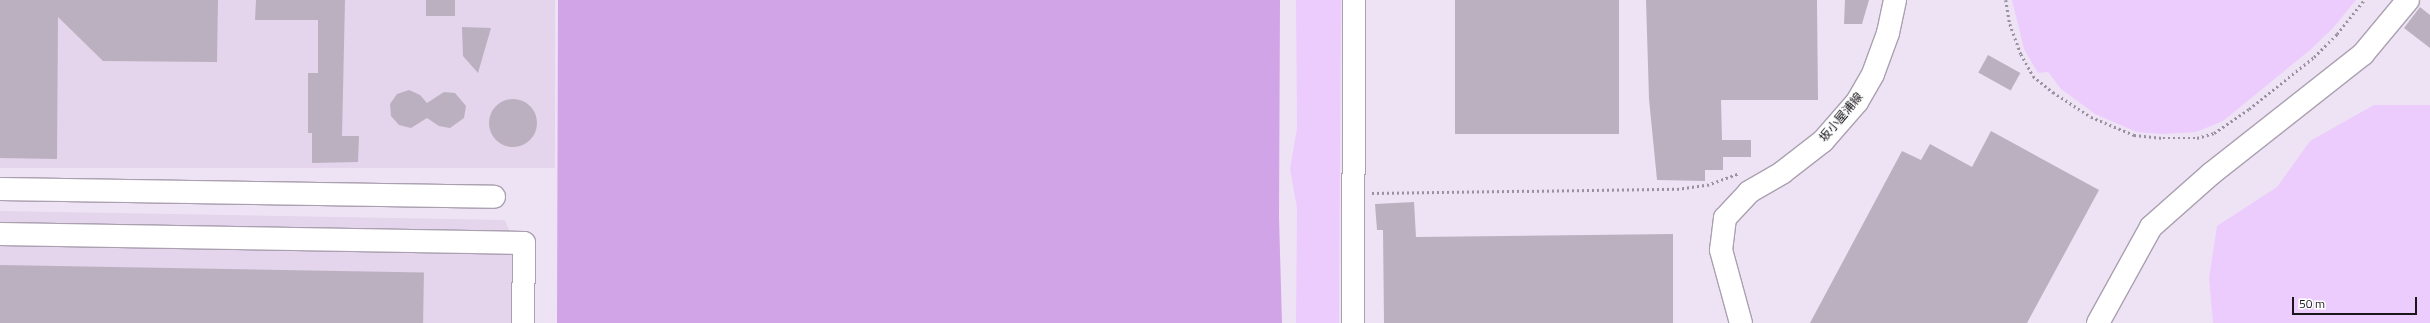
<!DOCTYPE html>
<html>
<head>
<meta charset="utf-8">
<style>
  body { margin:0 }
  #map { position:relative; width:2430px; height:323px; overflow:hidden; background:#eee3f4; font-family:"Titillium Web","Noto Sans JP",sans-serif }
  div>[style] { position:absolute }
  .built>* { inset:0; background:#e4d4ec; transform-origin:0 0 }
  .green>* { inset:0; background:#ecccfd }
  .water>* { inset:0; background:#d0a4e6 }
  .building>* { inset:0; background:#bbb0c0; transform-origin:0 0 }
  .round { border-radius:50% }
  .path>* { height:2.5px; margin-top:-1.25px; transform-origin:0; background:repeating-linear-gradient(90deg,#9a919e 0 2px,transparent 0 5px) }
  .roads { filter:drop-shadow(1px 0 #aaa0b0) drop-shadow(-1px 0 #aaa0b0) drop-shadow(0 1px #aaa0b0) drop-shadow(0 -1px #aaa0b0) }
  .minor>* { height:22px; margin:-11px; padding:0 11px; transform-origin:11px; border-radius:11px; background:#fff }
  .major>* { height:22px; margin:-11px; padding:0 11px; transform-origin:11px; border-radius:11px; background:#fff }
  span { translate:-50% -50%; white-space:nowrap; text-align:center; line-height:1.15; -webkit-text-stroke:3px #fff; paint-order:stroke }
  .street-label { font-size:12px; color:#1a161c }
  .scale { position:absolute; left:2292px; top:297px; width:125px; height:18px; box-sizing:border-box; border:2px solid #1a161c; border-top:0; padding-left:5px; font-size:12px; line-height:14px; white-space:nowrap; color:#1a161c; -webkit-text-stroke:3px #fff; paint-order:stroke }
</style>
</head>
<body>
<div id="map">
  <div class="built">
    <div style="left:0;top:0;width:555px;height:168px"></div>
    <div style="clip-path:polygon(0 211px,505px 220px,517px 250px,516px 323px,0 323px)"></div>
  </div>
  <div class="green">
    <div style="clip-path:polygon(1296px 0,1341px 0,1339px 323px,1296px 323px,1297px 208px,1290px 169px,1297px 128px)"></div>
    <div style="clip-path:polygon(2012px 0,2356px 0,2333px 28px,2310px 50px,2223px 121px,2196px 132px,2163px 134px,2137px 132px,2095px 114px,2061px 89px,2048px 72px,2038px 73px,2024px 49px)"></div>
    <div style="clip-path:polygon(2374px 105px,2430px 105px,2430px 323px,2213px 323px,2209px 278px,2217px 226px,2277px 187px,2310px 141px)"></div>
  </div>
  <div class="water">
    <div style="clip-path:polygon(558px 0,1280px 0,1279px 217px,1282px 323px,557px 323px)"></div>
  </div>
  <div class="building">
    <div style="clip-path:polygon(0 0,218px 0,217px 62px,103px 61px,58px 17px,57px 159px,0 158px)"></div>
    <div style="clip-path:polygon(256px 0,345px 0,342px 136px,359px 136px,358px 162px,312px 163px,312px 133px,308px 133px,308px 73px,318px 73px,318px 20px,255px 20px)"></div>
    <div style="left:426px;top:0;width:29px;height:16px"></div>
    <div style="left:1455px;top:0;width:164px;height:134px"></div>
    <div style="clip-path:polygon(1646px 0,1817px 0,1818px 100px,1721px 100px,1722px 140px,1751px 140px,1751px 157px,1723px 157px,1723px 170px,1705px 170px,1705px 181px,1657px 180px,1649px 99px)"></div>
    <div style="clip-path:polygon(1845px 0,1869px 0,1862px 24px,1844px 24px)"></div>
    <div style="clip-path:polygon(2420px 7px,2430px 15px,2430px 48px,2404px 28px)"></div>
    <div style="clip-path:polygon(462px 27px,491px 28px,478px 73px,463px 56px)"></div>
    <div style="left:1988px;top:55px;width:37px;height:20px;rotate:29deg"></div>
    <div style="clip-path:polygon(409px 90px,420px 95px,427px 103px,444px 92px,455px 93px,466px 106px,464px 118px,450px 128px,439px 126px,427px 118px,411px 128px,399px 125px,391px 116px,390px 104px,397px 94px)"></div>
    <div class="round" style="left:489px;top:99px;width:48px;height:48px"></div>
    <div style="clip-path:polygon(1991px 131px,2099px 190px,2027px 323px,1810px 323px,1902px 151px,1921px 160px,1930px 144px,1972px 167px)"></div>
    <div style="clip-path:polygon(1414px 202px,1416px 237px,1673px 234px,1673px 323px,1384px 323px,1383px 230px,1377px 230px,1375px 204px)"></div>
    <div style="left:0;top:265px;width:424px;height:58px;rotate:1deg"></div>
  </div>
  <div class="path">
    <div style="left:2006px;top:0;width:24px;rotate:81deg"></div>
    <div style="left:2010px;top:24px;width:32px;rotate:70deg"></div>
    <div style="left:2021px;top:54px;width:25px;rotate:61deg"></div>
    <div style="left:2033px;top:76px;width:26px;rotate:39deg"></div>
    <div style="left:2053px;top:92px;width:45px;rotate:33.3deg"></div>
    <div style="left:2091px;top:117px;width:47px;rotate:22.7deg"></div>
    <div style="left:2134px;top:135px;width:29px;rotate:6deg"></div>
    <div style="left:2163px;top:138px;width:34px"></div>
    <div style="left:2197px;top:138px;width:18px;rotate:-16deg"></div>
    <div style="left:2214px;top:133px;width:42px;rotate:-34.4deg"></div>
    <div style="left:2249px;top:109px;width:83px;rotate:-38.7deg"></div>
    <div style="left:2314px;top:57px;width:33px;rotate:-45deg"></div>
    <div style="left:2337px;top:34px;width:43px;rotate:-51.5deg"></div>
    <div style="left:1372px;top:193px;width:305px;rotate:-0.8deg"></div>
    <div style="left:1677px;top:189px;width:30px;rotate:-8deg"></div>
    <div style="left:1707px;top:185px;width:33px;rotate:-20deg"></div>
  </div>
  <div class="roads">
    <div class="minor">
      <div style="left:0;top:189px;width:494px;rotate:0.9deg"></div>
      <div style="left:1725px;top:218px;width:32px;rotate:97deg"></div>
      <div style="left:1721px;top:250px;width:76px;rotate:74.7deg"></div>
      <div style="left:0;top:234px;width:524px;rotate:0.98deg"></div>
      <div style="left:524px;top:243px;width:80px;rotate:90.7deg"></div>
      <div style="left:1353px;top:323px;width:323px;rotate:-89.8deg"></div>
      <div style="left:2098px;top:323px;width:110px;rotate:-61.1deg"></div>
      <div style="left:2151px;top:227px;width:81px;rotate:-41.5deg"></div>
      <div style="left:2212px;top:173px;width:192px;rotate:-38.2deg"></div>
      <div style="left:2363px;top:54px;width:70px;rotate:-50.2deg"></div>
    </div>
    <div class="major">
      <div style="left:1725px;top:218px;width:35px;rotate:-47deg"></div>
      <div style="left:1749px;top:192px;width:39px;rotate:-30deg"></div>
      <div style="left:1783px;top:172px;width:51px;rotate:-37.8deg"></div>
      <div style="left:1823px;top:141px;width:52px;rotate:-48.9deg"></div>
      <div style="left:1857px;top:102px;width:32px;rotate:-60deg"></div>
      <div style="left:1873px;top:74px;width:44px;rotate:-69.9deg"></div>
      <div style="left:1888px;top:33px;width:34px;rotate:-78deg"></div>
    </div>
  </div>
  <div class="street-label">
    <span style="left:1841px;top:117px;rotate:-50deg">坂小屋浦線</span>
  </div>
  <div class="scale">50 m</div>
</div>
</body>
</html>
